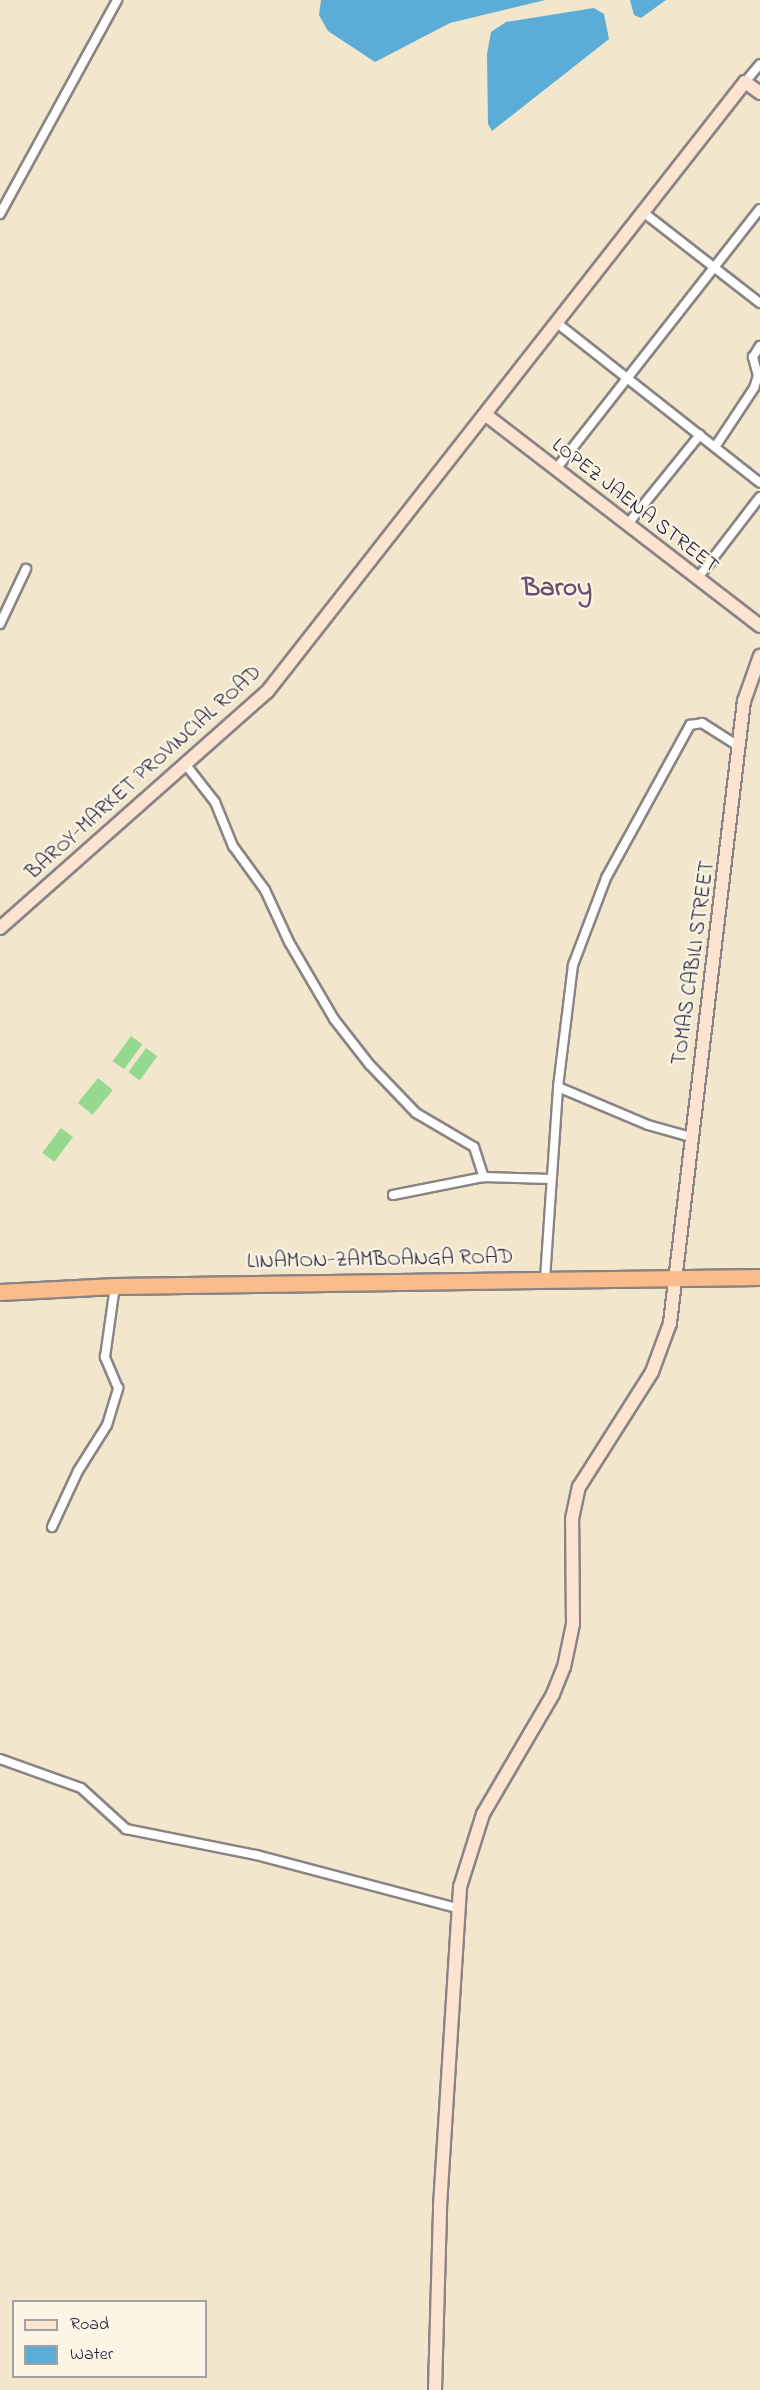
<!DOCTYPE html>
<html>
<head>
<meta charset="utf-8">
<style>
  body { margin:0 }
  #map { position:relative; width:760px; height:2390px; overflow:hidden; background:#f2e7cc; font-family:"Indie Flower",sans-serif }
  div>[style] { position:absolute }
  .green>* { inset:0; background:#95d890; transform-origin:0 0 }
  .water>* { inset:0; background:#5bacd6 }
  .roads { filter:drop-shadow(2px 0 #8a8484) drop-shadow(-2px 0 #8a8484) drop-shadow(0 2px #8a8484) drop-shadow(0 -2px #8a8484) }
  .street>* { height:8px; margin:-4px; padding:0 4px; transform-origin:4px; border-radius:4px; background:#fff }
  .secondary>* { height:12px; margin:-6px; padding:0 6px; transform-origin:6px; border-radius:6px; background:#fde4d1 }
  .highway>* { height:15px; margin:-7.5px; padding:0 7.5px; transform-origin:7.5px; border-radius:7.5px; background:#fabc8b }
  span { translate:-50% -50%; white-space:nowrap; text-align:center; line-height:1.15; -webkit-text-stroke:4.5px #fcf5e5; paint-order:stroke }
  .street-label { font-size:21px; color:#22223b }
  .district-label { font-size:27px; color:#67506f; font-weight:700 }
  .legend { position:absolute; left:12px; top:2300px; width:195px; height:78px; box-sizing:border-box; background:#fcf5e5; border:2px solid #a5a1a1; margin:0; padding:8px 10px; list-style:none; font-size:18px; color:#22223b }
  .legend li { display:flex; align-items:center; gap:12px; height:30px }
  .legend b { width:30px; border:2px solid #a5a1a1 }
</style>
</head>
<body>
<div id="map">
  <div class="green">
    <div style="left:131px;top:1036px;width:14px;height:31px;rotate:36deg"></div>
    <div style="left:146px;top:1048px;width:14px;height:30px;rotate:36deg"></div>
    <div style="left:98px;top:1078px;width:19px;height:32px;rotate:39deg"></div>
    <div style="left:61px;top:1128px;width:15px;height:31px;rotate:37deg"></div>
  </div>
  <div class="water">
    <div style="clip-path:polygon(321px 0,545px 0,450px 23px,375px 62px,328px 31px,319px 15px)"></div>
    <div style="clip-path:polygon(630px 0,666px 0,641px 18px,634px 15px)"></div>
    <div style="clip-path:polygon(594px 8px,604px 14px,609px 39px,492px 131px,488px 124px,487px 54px,491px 32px,506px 22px)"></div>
  </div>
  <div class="roads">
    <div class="street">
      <div style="left:745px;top:82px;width:23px;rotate:-50deg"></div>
      <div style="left:643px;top:212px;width:148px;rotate:37.9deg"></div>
      <div style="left:0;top:214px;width:244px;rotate:-61.3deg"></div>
      <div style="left:557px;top:323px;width:258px;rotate:38.2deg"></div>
      <div style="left:715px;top:447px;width:71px;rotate:-56.5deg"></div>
      <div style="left:754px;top:388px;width:13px;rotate:-72deg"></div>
      <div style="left:758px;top:376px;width:20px;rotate:-105deg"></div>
      <div style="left:753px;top:357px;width:13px;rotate:-58deg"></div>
      <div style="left:556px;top:469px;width:330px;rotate:-51.9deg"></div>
      <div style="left:627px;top:525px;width:116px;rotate:-51deg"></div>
      <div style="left:697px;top:579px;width:103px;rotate:-52.5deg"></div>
      <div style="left:0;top:624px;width:61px;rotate:-64.7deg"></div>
      <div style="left:186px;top:765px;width:47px;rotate:51.9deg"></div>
      <div style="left:215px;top:802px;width:48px;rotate:67.8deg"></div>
      <div style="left:233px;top:846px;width:54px;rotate:54deg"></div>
      <div style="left:265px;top:890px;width:57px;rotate:65.2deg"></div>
      <div style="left:289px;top:942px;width:89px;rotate:59.7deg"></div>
      <div style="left:334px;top:1019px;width:58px;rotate:52deg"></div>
      <div style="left:370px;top:1065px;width:66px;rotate:46.2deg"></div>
      <div style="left:416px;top:1113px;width:67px;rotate:30.4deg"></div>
      <div style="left:474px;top:1147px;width:32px;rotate:72deg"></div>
      <div style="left:558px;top:1087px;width:98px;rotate:22.9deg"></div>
      <div style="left:648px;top:1125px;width:45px;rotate:15.6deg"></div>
      <div style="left:393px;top:1195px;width:93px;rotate:-11.2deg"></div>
      <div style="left:484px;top:1177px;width:66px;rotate:1.7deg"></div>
      <div style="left:545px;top:1279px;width:192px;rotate:-86.1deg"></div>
      <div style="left:558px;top:1087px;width:123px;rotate:-83deg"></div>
      <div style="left:573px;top:965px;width:93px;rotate:-69.2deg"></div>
      <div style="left:606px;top:878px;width:175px;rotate:-61.2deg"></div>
      <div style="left:690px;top:725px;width:12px;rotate:-9deg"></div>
      <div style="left:702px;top:723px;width:45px;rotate:32.3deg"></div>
      <div style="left:52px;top:1527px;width:62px;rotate:-65.1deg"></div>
      <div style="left:78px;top:1471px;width:54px;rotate:-57.8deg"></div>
      <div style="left:107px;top:1425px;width:39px;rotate:-73deg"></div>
      <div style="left:118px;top:1388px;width:34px;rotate:-113deg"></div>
      <div style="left:105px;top:1357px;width:72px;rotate:-82deg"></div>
      <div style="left:0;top:1759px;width:86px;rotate:19.7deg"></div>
      <div style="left:81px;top:1788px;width:61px;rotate:42.3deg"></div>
      <div style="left:126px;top:1829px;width:133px;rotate:11.3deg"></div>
      <div style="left:256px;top:1855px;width:208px;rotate:14.8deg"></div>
    </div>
    <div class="secondary">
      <div style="left:486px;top:415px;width:346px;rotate:37.6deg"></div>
      <div style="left:0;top:928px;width:356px;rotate:-41.5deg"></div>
      <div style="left:267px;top:692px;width:775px;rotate:-51.92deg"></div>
      <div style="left:745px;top:82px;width:19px;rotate:36deg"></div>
      <div style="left:435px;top:2390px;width:184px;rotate:-88.4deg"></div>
      <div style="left:440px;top:2206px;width:320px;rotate:-86.4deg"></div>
      <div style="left:460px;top:1887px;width:77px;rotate:-72.5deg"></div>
      <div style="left:483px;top:1814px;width:139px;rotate:-59.7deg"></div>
      <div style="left:553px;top:1694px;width:29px;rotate:-68deg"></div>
      <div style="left:564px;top:1667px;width:44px;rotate:-78.2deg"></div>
      <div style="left:573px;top:1624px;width:105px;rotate:-90.5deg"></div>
      <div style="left:572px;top:1519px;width:33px;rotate:-78deg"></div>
      <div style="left:579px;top:1487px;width:136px;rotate:-57.6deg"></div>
      <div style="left:652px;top:1372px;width:52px;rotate:-69.8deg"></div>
      <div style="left:670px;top:1323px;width:626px;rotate:-83.22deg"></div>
      <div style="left:744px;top:701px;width:48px;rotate:-70.4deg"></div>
    </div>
    <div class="highway">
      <div style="left:0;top:1292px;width:115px;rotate:-3deg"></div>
      <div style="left:115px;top:1286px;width:645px;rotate:-0.8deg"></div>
    </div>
  </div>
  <div class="street-label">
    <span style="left:635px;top:506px;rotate:38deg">LOPEZ JAENA STREET</span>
    <span style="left:144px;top:773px;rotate:-42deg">BAROY-MARKET PROVINCIAL ROAD</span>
    <span style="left:694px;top:963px;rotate:-82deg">TOMAS CABILI STREET</span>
    <span style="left:380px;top:1260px;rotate:-1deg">LINAMON-ZAMBOANGA ROAD</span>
  </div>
  <div class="district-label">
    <span style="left:557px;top:589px">Baroy</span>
  </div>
  <ul class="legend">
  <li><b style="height:8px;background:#fde4d1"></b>Road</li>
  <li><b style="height:16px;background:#5bacd6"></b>Water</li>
  </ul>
</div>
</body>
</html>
